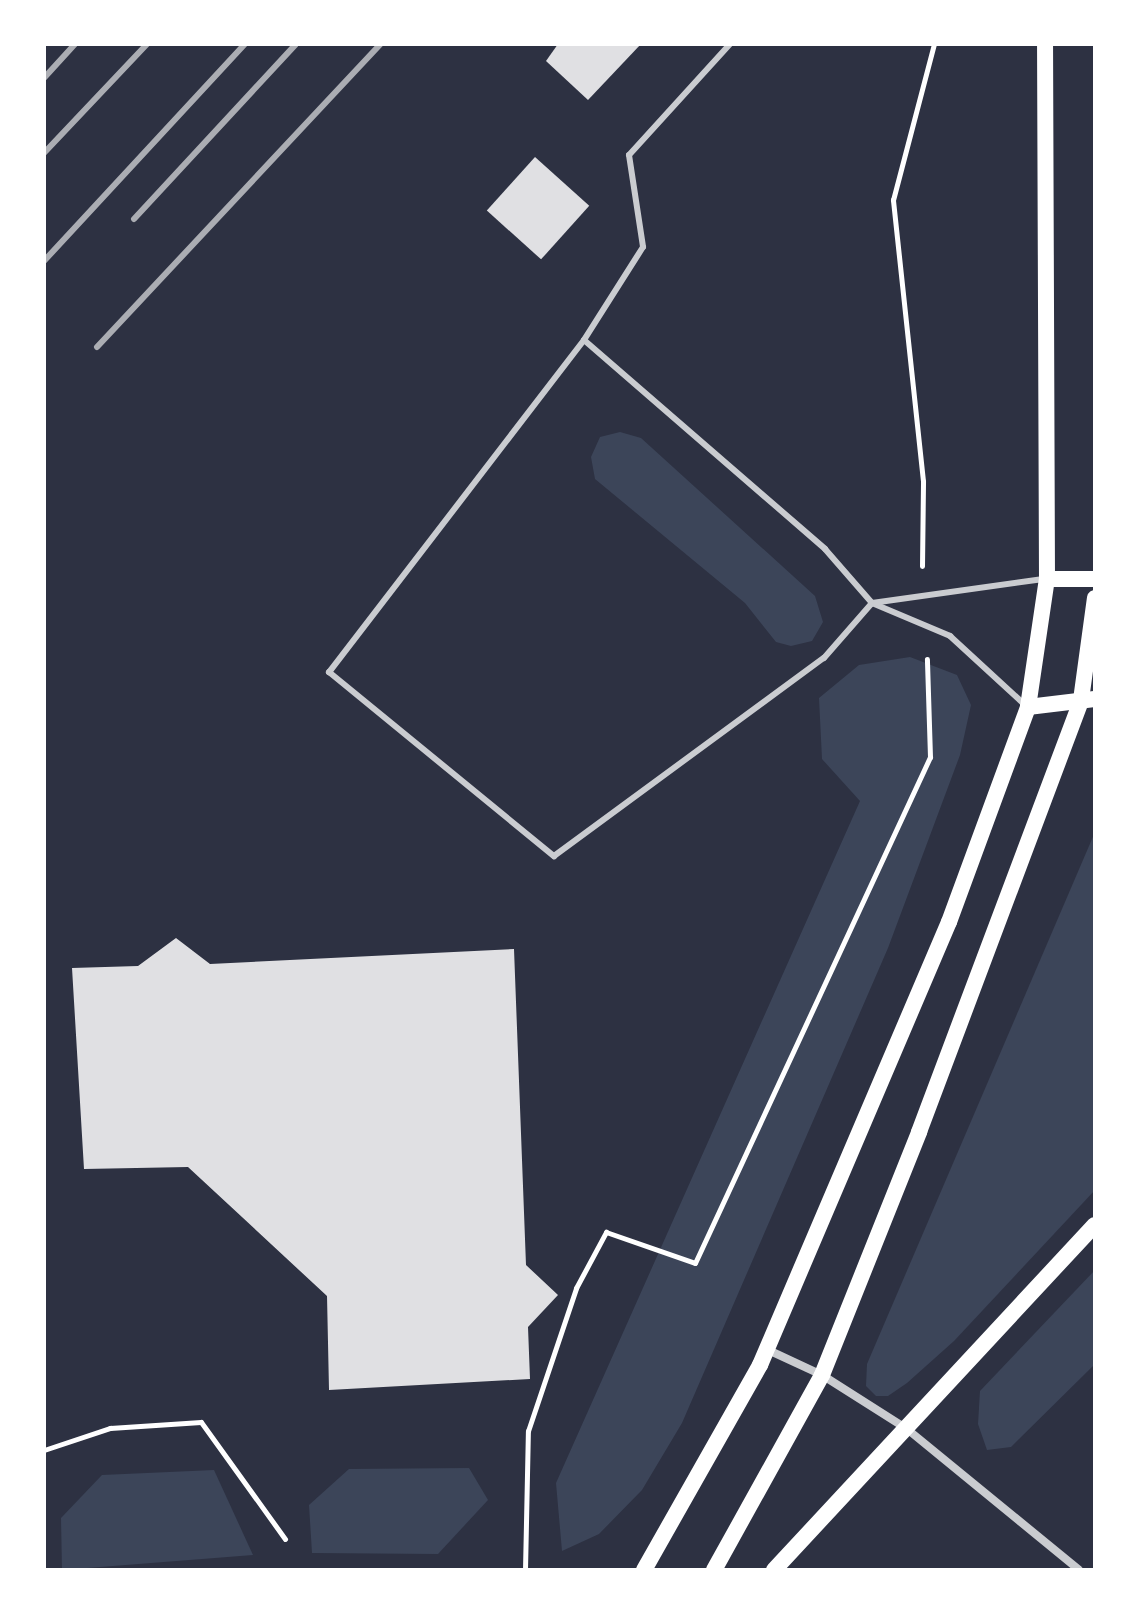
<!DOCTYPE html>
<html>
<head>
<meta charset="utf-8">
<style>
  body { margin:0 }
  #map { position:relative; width:1139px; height:1614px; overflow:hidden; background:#2d3142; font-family:Overpass,sans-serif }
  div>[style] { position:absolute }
  .green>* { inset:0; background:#3c4559 }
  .building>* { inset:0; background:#e0e0e3; transform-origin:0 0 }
  .path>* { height:5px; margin:-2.5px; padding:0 2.5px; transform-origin:2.5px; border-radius:2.5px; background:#fff }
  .service>* { height:6px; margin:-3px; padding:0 3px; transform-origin:3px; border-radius:3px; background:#caccd0 }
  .minor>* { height:8px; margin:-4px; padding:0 4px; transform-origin:4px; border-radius:4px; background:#caccd0 }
  .secondary>* { height:16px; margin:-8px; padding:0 8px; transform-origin:8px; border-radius:8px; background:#fff }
  .rail>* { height:6px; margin:-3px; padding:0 3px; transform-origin:3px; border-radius:3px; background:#abadb3 }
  span { translate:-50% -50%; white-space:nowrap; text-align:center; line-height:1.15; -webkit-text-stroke:7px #fff; paint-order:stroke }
  .frame { position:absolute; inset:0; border:46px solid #fff; pointer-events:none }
</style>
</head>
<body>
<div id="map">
  <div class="green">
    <div style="clip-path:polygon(620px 432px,641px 438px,815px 596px,823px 622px,812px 641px,791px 646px,776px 642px,745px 603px,595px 479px,591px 457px,600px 437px)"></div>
    <div style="clip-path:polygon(910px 657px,957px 675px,971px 705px,960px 755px,888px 948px,682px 1423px,642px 1490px,599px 1534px,562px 1551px,556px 1483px,860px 801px,822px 759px,819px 698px,859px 665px)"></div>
    <div style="clip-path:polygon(1095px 832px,1095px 1190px,954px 1341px,907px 1383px,888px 1396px,876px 1396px,866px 1386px,867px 1364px)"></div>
    <div style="clip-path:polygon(1095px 1270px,1095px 1364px,1011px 1447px,987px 1450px,978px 1424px,980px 1391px)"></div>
    <div style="clip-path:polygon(469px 1468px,488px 1500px,438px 1554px,312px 1553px,309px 1505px,349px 1469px)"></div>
    <div style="clip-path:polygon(214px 1470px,253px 1555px,62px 1570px,61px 1518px,102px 1475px)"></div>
  </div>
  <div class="building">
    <div style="clip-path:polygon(558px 44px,641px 44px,588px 100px,546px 61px)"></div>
    <div style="left:535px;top:157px;width:73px;height:72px;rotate:42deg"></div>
    <div style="clip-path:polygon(176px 938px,210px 964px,514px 949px,526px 1265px,558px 1295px,528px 1327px,530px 1379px,329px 1390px,327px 1296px,188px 1167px,84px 1169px,72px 968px,138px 966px)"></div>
  </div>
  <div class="path">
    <div style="left:922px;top:566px;width:85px;rotate:-89.3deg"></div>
    <div style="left:923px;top:481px;width:283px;rotate:-96.1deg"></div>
    <div style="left:893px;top:200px;width:161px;rotate:-75.3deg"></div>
    <div style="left:44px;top:1450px;width:70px;rotate:-18.4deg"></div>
    <div style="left:110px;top:1428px;width:91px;rotate:-3.8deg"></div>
    <div style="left:201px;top:1422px;width:144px;rotate:54.3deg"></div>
    <div style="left:525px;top:1570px;width:139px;rotate:-88.8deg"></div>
    <div style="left:528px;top:1431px;width:151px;rotate:-71.4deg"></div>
    <div style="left:576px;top:1288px;width:64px;rotate:-61.8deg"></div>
    <div style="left:606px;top:1232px;width:94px;rotate:19.2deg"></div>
    <div style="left:695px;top:1263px;width:558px;rotate:-65.09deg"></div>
    <div style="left:930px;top:757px;width:98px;rotate:-91.8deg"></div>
  </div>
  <div class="service">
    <div style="left:730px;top:44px;width:150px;rotate:132.3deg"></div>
    <div style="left:629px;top:155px;width:93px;rotate:81.3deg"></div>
    <div style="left:643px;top:247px;width:110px;rotate:122.4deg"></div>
    <div style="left:584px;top:340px;width:319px;rotate:40.9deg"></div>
    <div style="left:825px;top:549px;width:72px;rotate:49deg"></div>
    <div style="left:872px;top:603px;width:85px;rotate:22.9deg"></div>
    <div style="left:950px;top:636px;width:102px;rotate:42.6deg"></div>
    <div style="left:584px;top:340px;width:419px;rotate:127.5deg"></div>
    <div style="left:329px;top:672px;width:291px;rotate:39.3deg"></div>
    <div style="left:554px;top:856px;width:335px;rotate:-36.3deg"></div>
    <div style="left:824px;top:658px;width:73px;rotate:-48.9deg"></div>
    <div style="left:872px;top:603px;width:173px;rotate:-8deg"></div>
  </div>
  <div class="minor">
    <div style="left:766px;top:1349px;width:62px;rotate:24.9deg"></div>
    <div style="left:822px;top:1375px;width:101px;rotate:32.4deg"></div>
    <div style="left:907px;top:1429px;width:222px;rotate:39.3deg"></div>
  </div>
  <div class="secondary">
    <div style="left:1047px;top:579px;width:48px"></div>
    <div style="left:1028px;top:707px;width:67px;rotate:-6.8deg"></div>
    <div style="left:644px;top:1570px;width:236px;rotate:-60.5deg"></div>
    <div style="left:760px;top:1365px;width:482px;rotate:-66.9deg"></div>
    <div style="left:949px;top:922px;width:229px;rotate:-69.8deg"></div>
    <div style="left:1028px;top:707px;width:129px;rotate:-81.6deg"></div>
    <div style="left:1047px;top:579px;width:535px;rotate:-90.21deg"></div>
    <div style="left:714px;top:1570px;width:223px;rotate:-61deg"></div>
    <div style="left:822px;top:1375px;width:262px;rotate:-68.2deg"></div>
    <div style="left:919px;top:1132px;width:461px;rotate:-69.4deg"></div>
    <div style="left:1081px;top:700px;width:103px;rotate:-82.2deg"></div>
    <div style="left:774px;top:1570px;width:471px;rotate:-47.1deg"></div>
  </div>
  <div class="rail">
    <div style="left:44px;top:78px;width:46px;rotate:-47.6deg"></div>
    <div style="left:44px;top:153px;width:150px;rotate:-46.6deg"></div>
    <div style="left:134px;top:219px;width:238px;rotate:-47.2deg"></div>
    <div style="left:44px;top:261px;width:296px;rotate:-47.2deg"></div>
    <div style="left:97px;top:347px;width:415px;rotate:-46.9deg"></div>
  </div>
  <div class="frame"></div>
</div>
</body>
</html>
